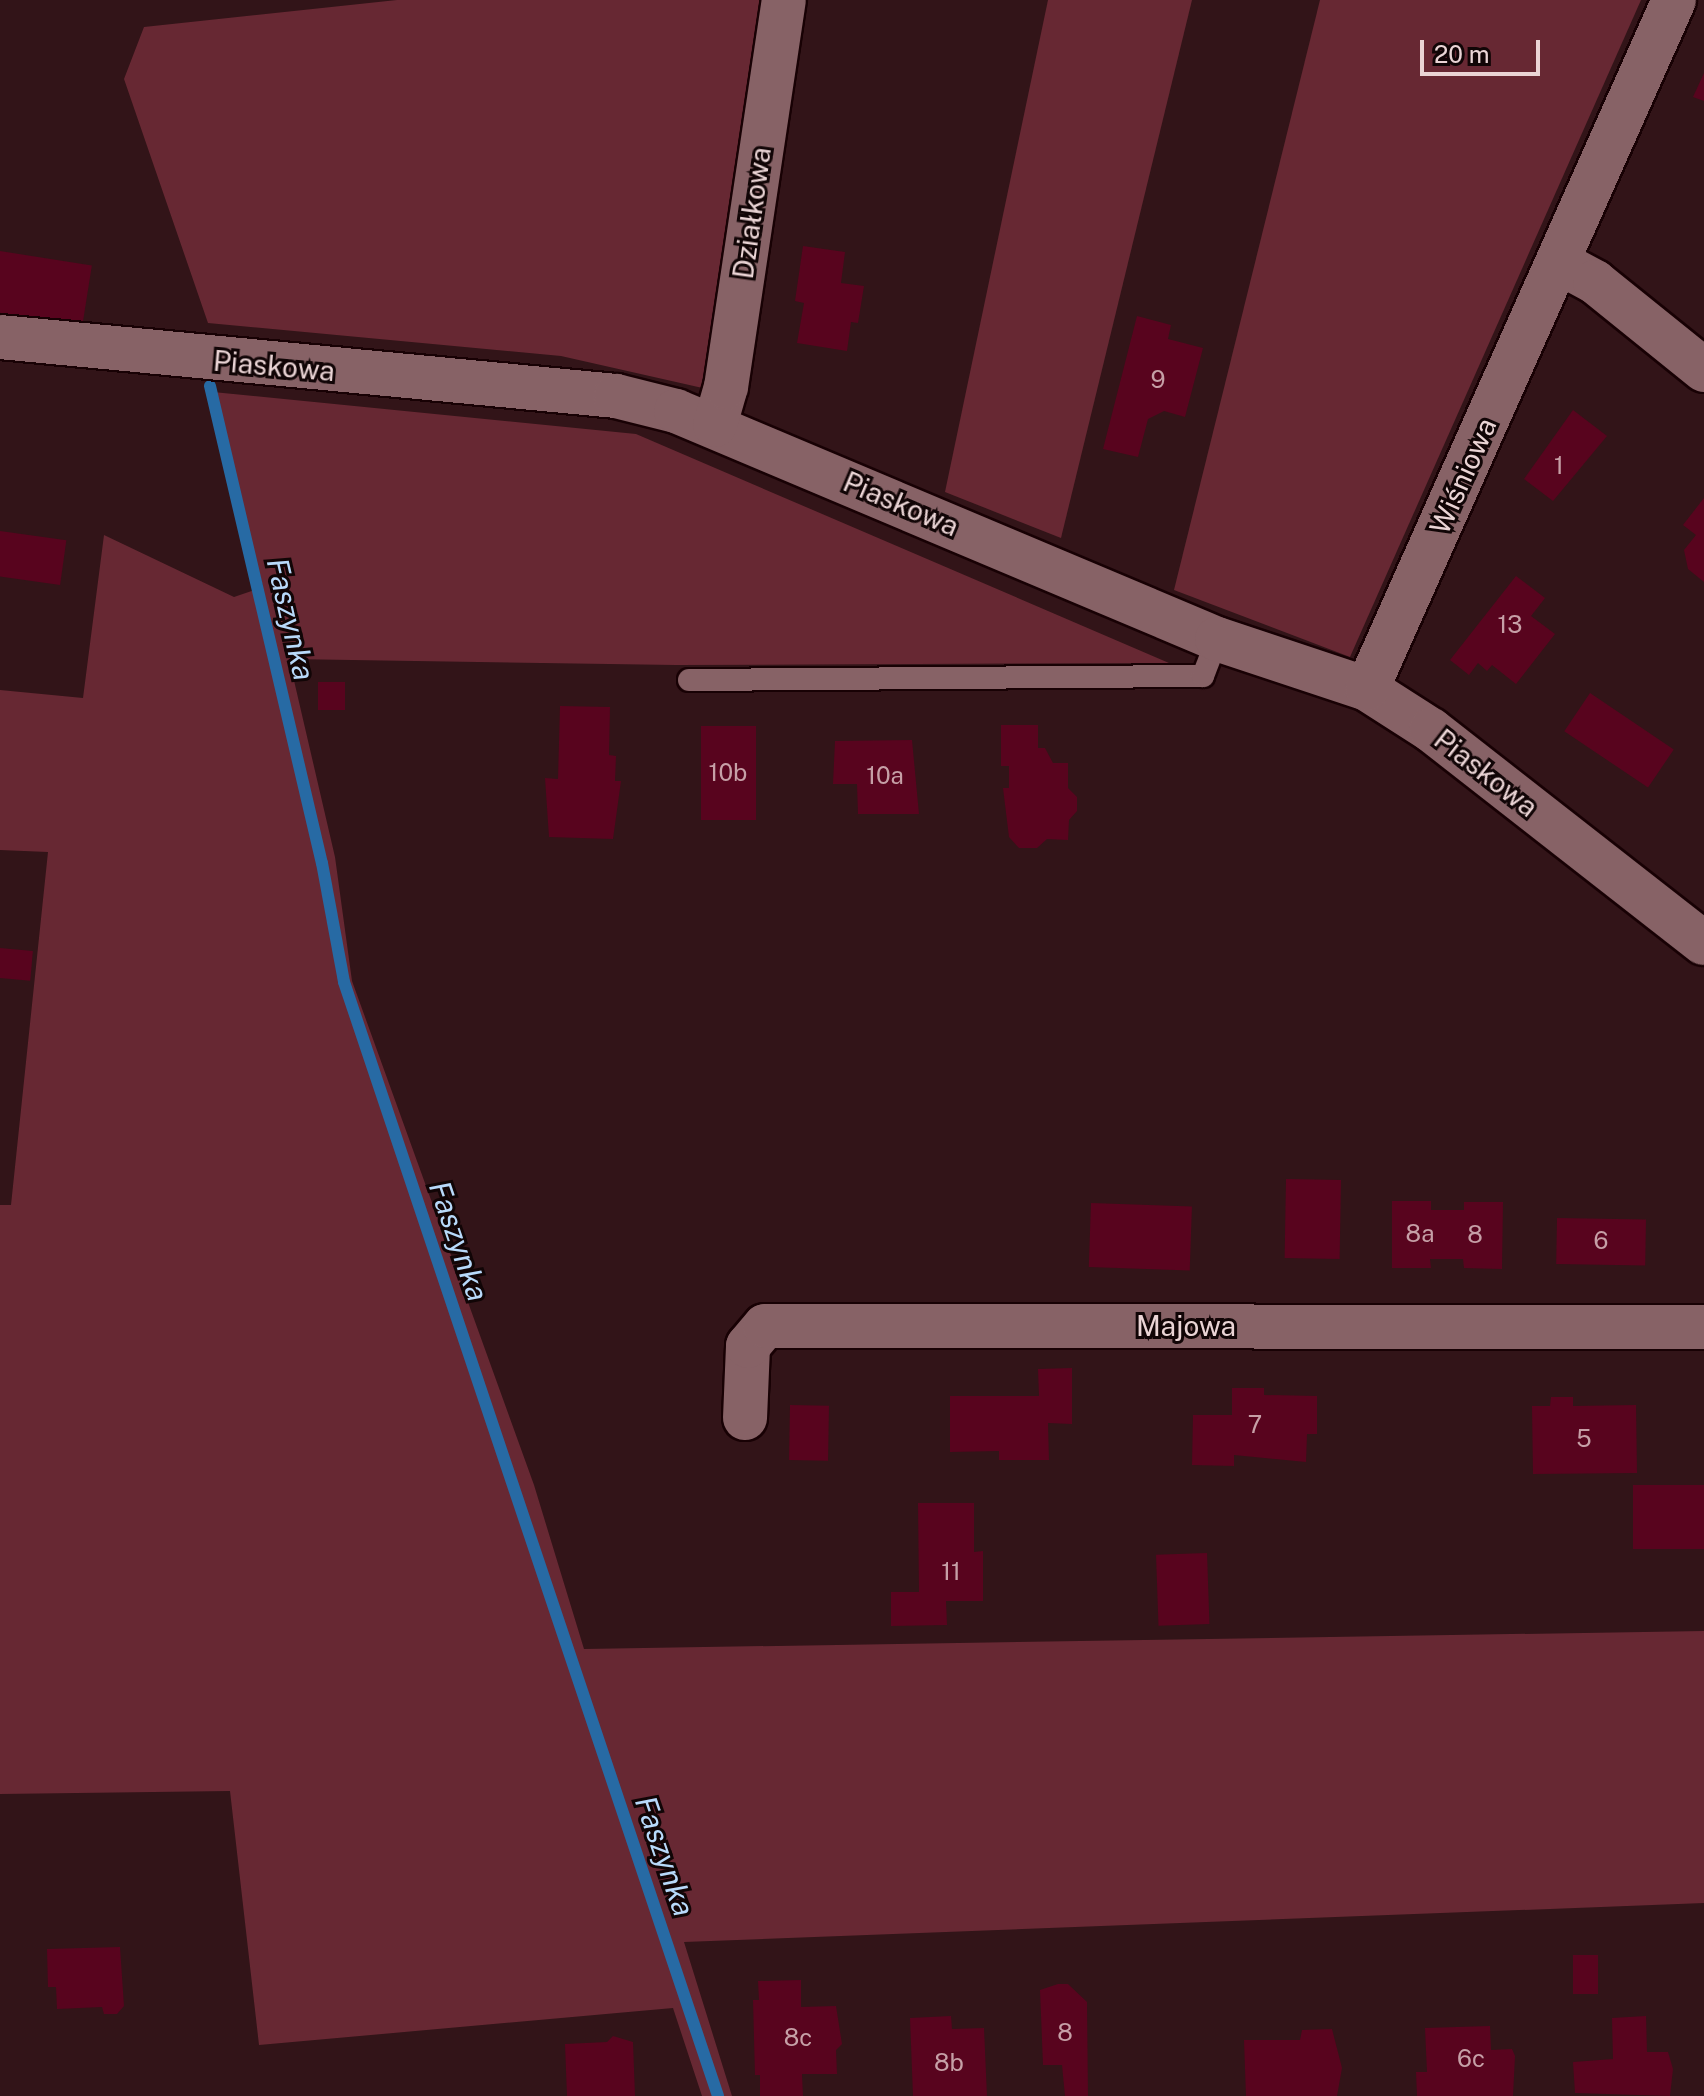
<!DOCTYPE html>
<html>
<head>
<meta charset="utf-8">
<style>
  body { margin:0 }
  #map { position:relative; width:1704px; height:2096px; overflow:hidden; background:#321418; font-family:"Public Sans",sans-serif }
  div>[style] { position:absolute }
  .green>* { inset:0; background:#672833 }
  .stream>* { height:12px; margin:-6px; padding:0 6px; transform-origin:6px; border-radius:6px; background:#276aa4 }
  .building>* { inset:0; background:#58041e; transform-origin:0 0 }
  .roads { filter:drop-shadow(2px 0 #180104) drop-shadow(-2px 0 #180104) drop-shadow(0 2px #180104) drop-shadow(0 -2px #180104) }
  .service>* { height:22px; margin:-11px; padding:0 11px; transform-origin:11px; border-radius:11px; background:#876266 }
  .minor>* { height:44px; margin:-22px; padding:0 22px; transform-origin:22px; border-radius:22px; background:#876266 }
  span { translate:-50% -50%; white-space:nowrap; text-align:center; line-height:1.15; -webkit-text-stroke:6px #110506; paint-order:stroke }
  .number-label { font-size:24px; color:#c6a0a7 }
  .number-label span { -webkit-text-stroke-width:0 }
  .street-label { font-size:28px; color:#ead4d5 }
  .water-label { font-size:30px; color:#b8d9fa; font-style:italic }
  .scale { position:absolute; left:1420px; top:40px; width:120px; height:36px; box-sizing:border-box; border:4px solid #ead4d5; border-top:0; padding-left:10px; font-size:24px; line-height:28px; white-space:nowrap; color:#ead4d5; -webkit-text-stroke:6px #110506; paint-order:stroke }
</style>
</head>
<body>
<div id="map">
  <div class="green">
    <div style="clip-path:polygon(397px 0,768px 0,707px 389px,561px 356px,208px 323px,124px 79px,144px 27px)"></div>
    <div style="clip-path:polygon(1048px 0,1192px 0,1061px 538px,945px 492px)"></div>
    <div style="clip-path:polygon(1320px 0,1641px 0,1350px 657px,1174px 590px)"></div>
    <div style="clip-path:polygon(213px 392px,636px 434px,1169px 663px,676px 665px,289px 659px,335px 857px,352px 981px,534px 1485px,584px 1649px,1704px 1631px,1704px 1903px,684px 1942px,732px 2096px,702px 2096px,673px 2008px,259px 2045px,230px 1791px,0 1794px,0 1205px,11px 1205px,48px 852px,0 850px,0 690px,83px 698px,104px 535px,234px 597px,263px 587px)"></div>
  </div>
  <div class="stream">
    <div style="left:210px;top:386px;width:490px;rotate:76.8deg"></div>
    <div style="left:322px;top:863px;width:121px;rotate:79.5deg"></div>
    <div style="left:344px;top:982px;width:1175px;rotate:71.44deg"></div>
  </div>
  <div class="building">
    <div style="clip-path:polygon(1704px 73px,1704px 101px,1693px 97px)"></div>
    <div style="clip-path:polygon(803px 246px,845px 252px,841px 283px,864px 286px,858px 323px,851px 322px,847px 351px,797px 343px,804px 303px,795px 301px)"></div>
    <div style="left:0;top:251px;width:93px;height:61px;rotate:9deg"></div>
    <div style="clip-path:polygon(1137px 316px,1171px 325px,1168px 339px,1203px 348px,1185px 417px,1164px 411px,1148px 419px,1138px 457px,1103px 449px)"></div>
    <div style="clip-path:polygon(1573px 410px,1607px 436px,1553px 501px,1524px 479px)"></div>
    <div style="clip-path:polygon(1704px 498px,1704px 582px,1688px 569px,1684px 550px,1696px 535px,1683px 525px)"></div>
    <div style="left:0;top:531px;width:67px;height:45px;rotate:8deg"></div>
    <div style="clip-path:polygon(1516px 576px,1545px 598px,1531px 616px,1555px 634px,1516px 684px,1492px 665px,1487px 671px,1478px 663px,1469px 675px,1450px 660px)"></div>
    <div style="left:318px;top:682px;width:27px;height:28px"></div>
    <div style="left:1590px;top:693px;width:101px;height:46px;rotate:34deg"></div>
    <div style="clip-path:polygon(560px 706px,610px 707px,609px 755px,616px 756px,615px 781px,621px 781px,613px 839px,549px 837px,545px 778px,558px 779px)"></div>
    <div style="clip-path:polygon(1001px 725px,1038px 725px,1038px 748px,1045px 748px,1053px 763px,1068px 763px,1068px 788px,1077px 797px,1077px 811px,1069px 820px,1068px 840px,1047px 839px,1037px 848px,1019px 848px,1009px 837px,1003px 788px,1009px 788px,1009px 766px,1001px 766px)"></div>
    <div style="left:701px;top:726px;width:55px;height:94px"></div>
    <div style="clip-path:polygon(912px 740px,919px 814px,858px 814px,857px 784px,833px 784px,835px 741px)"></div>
    <div style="left:0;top:948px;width:33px;height:30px;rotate:5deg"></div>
    <div style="left:1286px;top:1179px;width:55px;height:79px;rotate:1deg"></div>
    <div style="clip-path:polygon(1392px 1201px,1431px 1201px,1431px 1210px,1464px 1210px,1464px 1202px,1503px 1202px,1502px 1269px,1464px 1268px,1463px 1259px,1430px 1259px,1431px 1268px,1392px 1268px)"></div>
    <div style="left:1091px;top:1203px;width:101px;height:64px;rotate:2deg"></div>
    <div style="left:1557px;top:1218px;width:89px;height:46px;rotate:1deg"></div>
    <div style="clip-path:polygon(1072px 1368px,1072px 1424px,1048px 1423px,1049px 1460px,999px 1460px,999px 1451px,950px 1452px,950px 1396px,1039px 1396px,1038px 1369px)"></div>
    <div style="clip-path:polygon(1232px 1388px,1264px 1388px,1264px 1395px,1317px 1396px,1317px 1434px,1307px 1434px,1306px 1462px,1234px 1455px,1234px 1466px,1192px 1465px,1193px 1415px,1232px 1415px)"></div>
    <div style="clip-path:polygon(1551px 1397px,1573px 1397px,1573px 1406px,1636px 1405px,1637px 1473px,1533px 1474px,1532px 1406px,1550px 1406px)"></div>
    <div style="left:790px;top:1405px;width:39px;height:55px;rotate:1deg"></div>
    <div style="left:1633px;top:1485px;width:71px;height:64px"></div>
    <div style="clip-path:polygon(918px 1503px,974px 1503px,974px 1552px,983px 1551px,983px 1601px,946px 1601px,947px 1625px,891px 1626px,891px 1592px,919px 1592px)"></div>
    <div style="left:1207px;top:1553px;width:71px;height:51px;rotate:88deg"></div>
    <div style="clip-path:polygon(120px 1947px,124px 2006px,117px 2014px,104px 2014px,102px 2007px,57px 2009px,56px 1987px,48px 1987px,47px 1949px)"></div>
    <div style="left:1573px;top:1955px;width:25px;height:39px"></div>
    <div style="clip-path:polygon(801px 1980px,801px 2007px,836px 2006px,842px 2044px,836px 2050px,837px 2074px,802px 2074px,803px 2096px,760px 2096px,760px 2075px,755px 2075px,753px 2000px,759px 2000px,758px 1981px)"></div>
    <div style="clip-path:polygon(1058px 1984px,1068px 1984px,1087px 2002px,1088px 2096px,1065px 2096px,1062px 2065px,1043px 2065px,1040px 1990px)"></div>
    <div style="clip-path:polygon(951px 2016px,952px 2029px,984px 2028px,987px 2096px,913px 2096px,910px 2018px)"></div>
    <div style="clip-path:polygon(1646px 2016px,1647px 2052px,1668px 2052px,1673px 2069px,1670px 2096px,1575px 2093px,1573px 2062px,1613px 2059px,1612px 2018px)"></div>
    <div style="clip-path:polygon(1490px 2026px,1491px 2050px,1512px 2049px,1515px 2056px,1513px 2096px,1417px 2096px,1416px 2072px,1427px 2072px,1425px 2028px)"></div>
    <div style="clip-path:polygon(1332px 2029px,1342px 2068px,1337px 2096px,1246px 2096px,1244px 2040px,1300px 2040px,1302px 2030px)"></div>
    <div style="clip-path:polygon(613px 2036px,633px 2042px,635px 2096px,567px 2096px,565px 2044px,607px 2042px)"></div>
  </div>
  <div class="roads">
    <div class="service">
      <div style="left:689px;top:680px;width:514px;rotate:-0.45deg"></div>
      <div style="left:1203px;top:676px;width:40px;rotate:-69deg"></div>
    </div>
    <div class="minor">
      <div style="left:1558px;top:262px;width:42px;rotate:28.4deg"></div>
      <div style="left:1595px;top:282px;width:140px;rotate:38.9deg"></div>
      <div style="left:0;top:337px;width:619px;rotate:5.47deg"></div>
      <div style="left:616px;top:396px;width:62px;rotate:14deg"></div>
      <div style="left:676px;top:411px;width:587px;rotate:22.85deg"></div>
      <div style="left:1217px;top:639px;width:158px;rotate:18.4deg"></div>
      <div style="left:1367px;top:689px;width:76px;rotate:32.6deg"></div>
      <div style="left:1431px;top:730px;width:346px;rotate:38deg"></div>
      <div style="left:715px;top:425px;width:40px;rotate:-74deg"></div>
      <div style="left:726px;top:387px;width:391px;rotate:-81.5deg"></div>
      <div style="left:1367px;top:689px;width:754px;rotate:-65.98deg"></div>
      <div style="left:745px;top:1418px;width:72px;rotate:-87.6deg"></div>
      <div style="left:748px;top:1346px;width:26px;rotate:-50deg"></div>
      <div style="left:765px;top:1326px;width:939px;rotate:0.06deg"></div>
    </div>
  </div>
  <div class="number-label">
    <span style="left:1158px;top:380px">9</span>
    <span style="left:1559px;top:466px">1</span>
    <span style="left:1510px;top:625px">13</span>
    <span style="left:728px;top:773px">10b</span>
    <span style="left:885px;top:776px">10a</span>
    <span style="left:1420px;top:1234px">8a</span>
    <span style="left:1475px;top:1235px">8</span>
    <span style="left:1601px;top:1241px">6</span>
    <span style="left:1255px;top:1425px">7</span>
    <span style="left:1584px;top:1439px">5</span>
    <span style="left:951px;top:1572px">11</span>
    <span style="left:1065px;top:2033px">8</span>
    <span style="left:798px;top:2038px">8c</span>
    <span style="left:1471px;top:2059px">6c</span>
    <span style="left:949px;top:2063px">8b</span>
  </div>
  <div class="street-label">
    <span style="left:752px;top:213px;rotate:-82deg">Działkowa</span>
    <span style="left:274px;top:366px;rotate:5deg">Piaskowa</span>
    <span style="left:1463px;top:476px;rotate:-66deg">Wiśniowa</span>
    <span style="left:901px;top:504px;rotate:23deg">Piaskowa</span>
    <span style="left:1486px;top:773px;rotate:38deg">Piaskowa</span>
    <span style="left:1186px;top:1326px">Majowa</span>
  </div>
  <div class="water-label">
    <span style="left:291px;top:619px;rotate:77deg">Faszynka</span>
    <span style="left:459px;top:1241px;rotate:71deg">Faszynka</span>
    <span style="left:665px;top:1856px;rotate:71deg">Faszynka</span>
  </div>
  <div class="scale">20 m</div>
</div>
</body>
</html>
